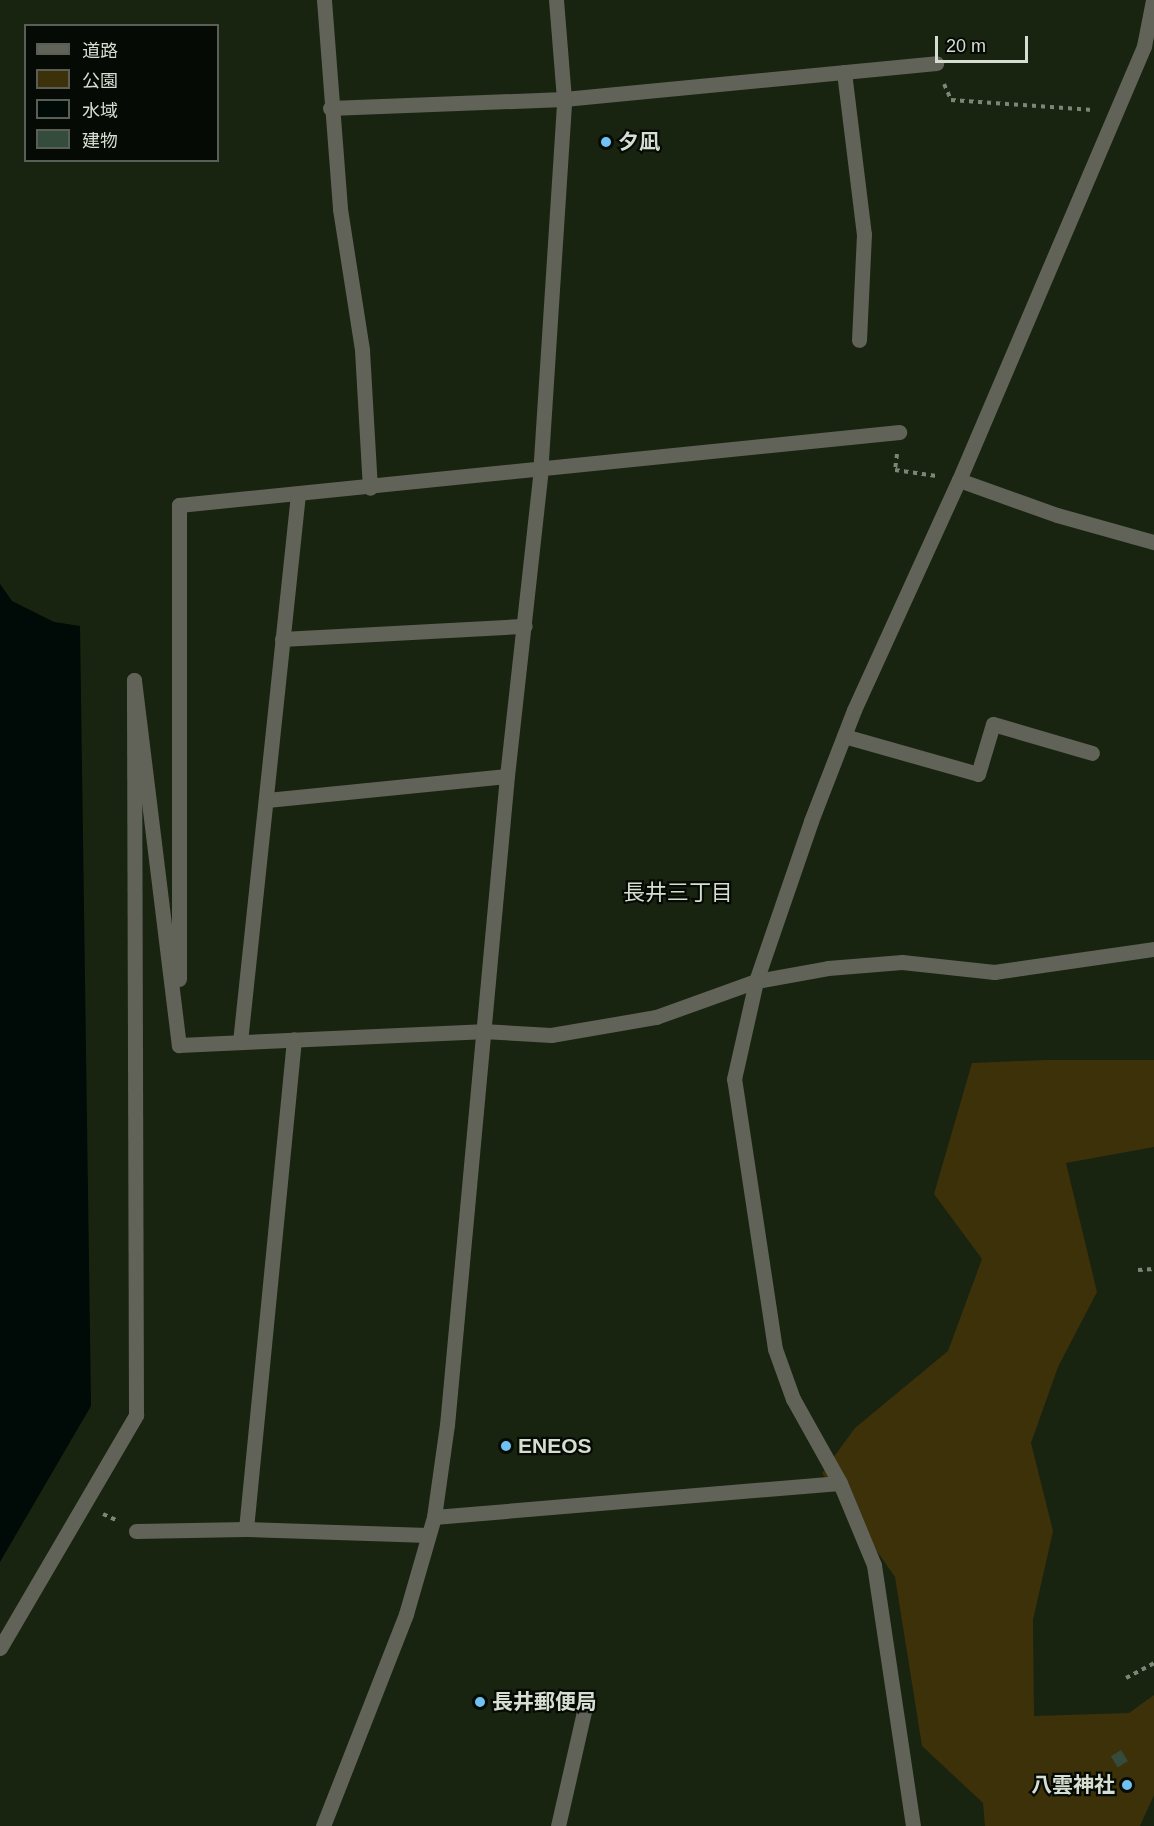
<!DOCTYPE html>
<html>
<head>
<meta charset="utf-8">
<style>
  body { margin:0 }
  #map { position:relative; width:1154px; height:1826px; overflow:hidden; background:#182310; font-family:Helvetica,"Noto Sans JP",sans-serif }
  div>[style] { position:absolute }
  .green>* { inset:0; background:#3d310a }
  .water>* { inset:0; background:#000a06 }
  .building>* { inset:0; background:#354b3c; transform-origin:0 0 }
  .path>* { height:4px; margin-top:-2px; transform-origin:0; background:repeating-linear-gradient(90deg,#7d8676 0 4.5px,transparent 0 9px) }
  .minor>* { height:15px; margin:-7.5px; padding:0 7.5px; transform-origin:7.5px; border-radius:7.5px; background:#616258 }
  .dots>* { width:16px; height:16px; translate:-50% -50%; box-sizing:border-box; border:3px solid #060a04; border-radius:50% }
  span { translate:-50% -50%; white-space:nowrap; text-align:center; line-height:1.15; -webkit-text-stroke:4.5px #060a04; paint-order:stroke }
  .poi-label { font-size:21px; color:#d6ddd1; font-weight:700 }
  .left { translate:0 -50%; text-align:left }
  .right { translate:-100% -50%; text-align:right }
  .neighbourhood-label { font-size:22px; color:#d6ddd1 }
  .legend { position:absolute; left:24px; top:24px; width:195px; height:138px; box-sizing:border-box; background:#060a04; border:2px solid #595e56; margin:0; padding:8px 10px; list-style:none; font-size:18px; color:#d6ddd1 }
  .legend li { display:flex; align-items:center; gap:12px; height:30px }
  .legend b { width:30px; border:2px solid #595e56 }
  .scale { position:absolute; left:935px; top:36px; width:93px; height:27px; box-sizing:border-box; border:3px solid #d6ddd1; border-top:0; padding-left:8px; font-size:18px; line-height:21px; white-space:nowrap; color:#d6ddd1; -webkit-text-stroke:4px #060a04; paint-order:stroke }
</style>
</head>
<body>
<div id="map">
  <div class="green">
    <div style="clip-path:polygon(1045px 1060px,1154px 1060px,1154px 1147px,1066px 1163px,1097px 1292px,1058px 1367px,1031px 1443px,1053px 1531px,1033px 1620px,1034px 1716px,1129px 1713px,1154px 1695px,1154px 1795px,1140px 1826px,985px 1826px,983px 1803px,922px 1746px,895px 1577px,822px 1473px,855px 1428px,948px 1351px,982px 1259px,934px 1194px,972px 1063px)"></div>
  </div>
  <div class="water">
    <div style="clip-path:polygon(0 584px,12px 601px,54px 622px,80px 626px,91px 1406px,0 1562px)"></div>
  </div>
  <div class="building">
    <div style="left:1121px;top:1750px;width:13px;height:12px;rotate:58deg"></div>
  </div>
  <div class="path">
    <div style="left:944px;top:84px;width:17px;rotate:66deg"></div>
    <div style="left:951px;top:100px;width:142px;rotate:4deg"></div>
    <div style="left:897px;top:454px;width:16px;rotate:97deg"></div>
    <div style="left:895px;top:470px;width:42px;rotate:8.1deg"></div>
    <div style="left:1138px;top:1270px;width:16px;rotate:-4deg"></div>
    <div style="left:103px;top:1514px;width:17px;rotate:25deg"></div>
    <div style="left:1126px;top:1678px;width:32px;rotate:-28deg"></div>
  </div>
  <div class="minor">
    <div style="left:324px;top:0;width:210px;rotate:85.6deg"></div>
    <div style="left:340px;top:209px;width:143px;rotate:81.1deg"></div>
    <div style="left:362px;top:350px;width:138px;rotate:86.7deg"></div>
    <div style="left:844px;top:72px;width:163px;rotate:83deg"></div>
    <div style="left:864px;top:234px;width:106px;rotate:92.7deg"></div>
    <div style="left:330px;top:108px;width:234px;rotate:-2.2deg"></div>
    <div style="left:564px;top:99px;width:374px;rotate:-5.5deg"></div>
    <div style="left:959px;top:480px;width:104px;rotate:19.7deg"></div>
    <div style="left:1057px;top:515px;width:101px;rotate:15.6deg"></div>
    <div style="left:282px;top:639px;width:243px;rotate:-3.1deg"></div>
    <div style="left:844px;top:736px;width:139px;rotate:15.8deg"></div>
    <div style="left:978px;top:774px;width:52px;rotate:-73.3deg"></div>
    <div style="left:993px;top:724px;width:103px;rotate:16.3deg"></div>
    <div style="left:267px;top:800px;width:241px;rotate:-5.7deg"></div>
    <div style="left:179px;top:979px;width:474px;rotate:-90deg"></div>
    <div style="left:179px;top:505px;width:724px;rotate:-5.79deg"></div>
    <div style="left:240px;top:1042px;width:551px;rotate:-83.96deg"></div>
    <div style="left:179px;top:1045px;width:303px;rotate:-2.6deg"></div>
    <div style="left:482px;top:1031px;width:69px;rotate:3.3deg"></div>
    <div style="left:551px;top:1035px;width:107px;rotate:-9.7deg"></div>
    <div style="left:656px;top:1017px;width:106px;rotate:-19.8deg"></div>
    <div style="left:756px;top:981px;width:73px;rotate:-10.2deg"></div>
    <div style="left:828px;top:968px;width:74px;rotate:-4.6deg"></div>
    <div style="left:902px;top:962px;width:93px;rotate:6.2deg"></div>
    <div style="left:994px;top:972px;width:162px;rotate:-8.2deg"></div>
    <div style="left:434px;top:1517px;width:407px;rotate:-4.8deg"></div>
    <div style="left:246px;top:1529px;width:492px;rotate:-84.4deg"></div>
    <div style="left:136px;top:1531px;width:110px;rotate:-1deg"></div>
    <div style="left:246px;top:1529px;width:182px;rotate:1.9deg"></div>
    <div style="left:0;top:1648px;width:270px;rotate:-59.7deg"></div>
    <div style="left:136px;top:1415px;width:735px;rotate:-90.16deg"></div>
    <div style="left:134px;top:680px;width:368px;rotate:83deg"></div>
    <div style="left:323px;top:1826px;width:228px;rotate:-68.6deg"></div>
    <div style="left:406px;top:1614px;width:101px;rotate:-73.9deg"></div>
    <div style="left:434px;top:1517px;width:93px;rotate:-82deg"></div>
    <div style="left:447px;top:1425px;width:652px;rotate:-84.72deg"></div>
    <div style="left:507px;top:776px;width:303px;rotate:-83.7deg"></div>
    <div style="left:540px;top:475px;width:377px;rotate:-86.3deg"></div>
    <div style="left:564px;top:99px;width:99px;rotate:-94.6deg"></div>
    <div style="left:558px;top:1826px;width:126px;rotate:-77.2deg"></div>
    <div style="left:913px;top:1826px;width:264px;rotate:-98.5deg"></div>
    <div style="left:874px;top:1565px;width:89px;rotate:-112.5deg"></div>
    <div style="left:840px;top:1483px;width:96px;rotate:-119.2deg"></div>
    <div style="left:793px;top:1399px;width:53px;rotate:-109.8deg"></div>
    <div style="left:775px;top:1349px;width:273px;rotate:-98.6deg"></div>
    <div style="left:734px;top:1079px;width:100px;rotate:-77.3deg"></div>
    <div style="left:756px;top:981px;width:169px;rotate:-71deg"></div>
    <div style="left:811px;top:821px;width:119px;rotate:-68.8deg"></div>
    <div style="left:854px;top:710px;width:253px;rotate:-65.5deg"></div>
    <div style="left:959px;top:480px;width:472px;rotate:-66.9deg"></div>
    <div style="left:1144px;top:46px;width:47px;rotate:-78.9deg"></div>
  </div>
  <div class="dots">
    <div style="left:606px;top:142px;background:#70c2f4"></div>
    <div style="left:506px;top:1446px;background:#70c2f4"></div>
    <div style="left:480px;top:1702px;background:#70c2f4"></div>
    <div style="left:1127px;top:1785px;background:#70c2f4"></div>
  </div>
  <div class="poi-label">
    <span class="left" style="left:618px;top:142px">夕凪</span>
    <span class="left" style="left:518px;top:1446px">ENEOS</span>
    <span class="left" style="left:492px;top:1702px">長井郵便局</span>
    <span class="right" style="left:1115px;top:1785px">八雲神社</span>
  </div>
  <div class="neighbourhood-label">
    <span style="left:678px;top:893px">長井三丁目</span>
  </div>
  <ul class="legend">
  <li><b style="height:8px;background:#616258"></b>道路</li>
  <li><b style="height:16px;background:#3d310a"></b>公園</li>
  <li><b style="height:16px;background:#000a06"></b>水域</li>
  <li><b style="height:16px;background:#354b3c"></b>建物</li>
  </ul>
  <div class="scale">20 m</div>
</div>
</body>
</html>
